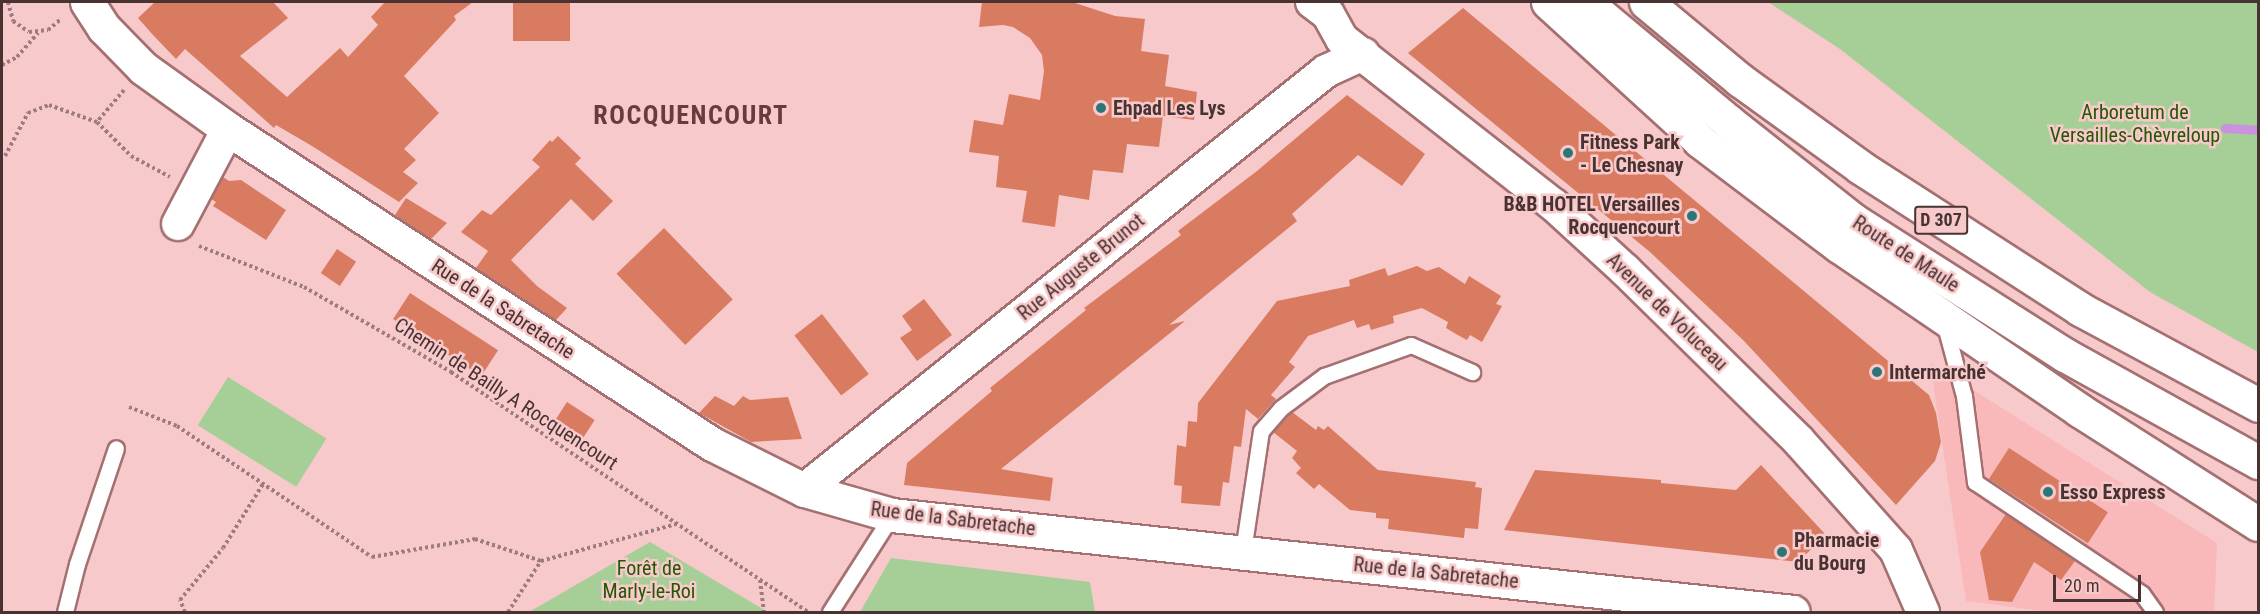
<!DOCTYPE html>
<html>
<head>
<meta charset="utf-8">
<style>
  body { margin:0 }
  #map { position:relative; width:2260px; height:614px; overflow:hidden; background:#f8c9ca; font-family:"Roboto Condensed",sans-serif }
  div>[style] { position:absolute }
  .built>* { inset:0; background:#f9b8b9 }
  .green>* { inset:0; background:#a6ce97; transform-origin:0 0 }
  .stream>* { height:9px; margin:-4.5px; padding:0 4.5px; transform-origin:4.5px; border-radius:4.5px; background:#ca91de }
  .building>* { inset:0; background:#d97b60; transform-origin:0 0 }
  .path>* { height:4px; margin-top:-2px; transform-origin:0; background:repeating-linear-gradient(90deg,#9e7c7d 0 3px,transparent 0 6px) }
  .roads { filter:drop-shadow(2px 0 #a47072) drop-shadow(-2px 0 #a47072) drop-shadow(0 2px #a47072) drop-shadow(0 -2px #a47072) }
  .service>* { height:15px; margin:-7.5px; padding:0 7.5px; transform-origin:7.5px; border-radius:7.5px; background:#fff }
  .minor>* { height:32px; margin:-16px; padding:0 16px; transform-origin:16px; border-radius:16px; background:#fff }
  .tertiary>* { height:33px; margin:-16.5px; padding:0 16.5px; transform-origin:16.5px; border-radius:16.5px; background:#fff }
  .primary>* { height:33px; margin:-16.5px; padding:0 16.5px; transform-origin:16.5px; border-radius:16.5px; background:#fff }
  .dots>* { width:16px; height:16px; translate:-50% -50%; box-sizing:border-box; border:3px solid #f8c9ca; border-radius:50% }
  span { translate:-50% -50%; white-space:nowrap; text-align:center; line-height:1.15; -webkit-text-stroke:5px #f8c9ca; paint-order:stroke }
  .shield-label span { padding:2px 4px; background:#f8c9ca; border:2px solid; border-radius:4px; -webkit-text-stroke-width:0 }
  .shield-label { font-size:18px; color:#483232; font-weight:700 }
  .poi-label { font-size:20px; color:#483232; font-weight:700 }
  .left { translate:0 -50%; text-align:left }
  .right { translate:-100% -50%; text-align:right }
  .park-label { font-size:20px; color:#235701 }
  .street-label { font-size:20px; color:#483232 }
  .district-label { font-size:26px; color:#6a3b3d; font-weight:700; letter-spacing:1.5px }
  .frame { position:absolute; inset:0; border:3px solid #483232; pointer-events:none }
  .scale { position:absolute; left:2053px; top:575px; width:88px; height:27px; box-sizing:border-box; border:3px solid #483232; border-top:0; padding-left:8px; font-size:18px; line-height:21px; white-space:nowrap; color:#483232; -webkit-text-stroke:4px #f8c9ca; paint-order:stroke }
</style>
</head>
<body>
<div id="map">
  <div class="built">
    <div style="clip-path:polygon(1930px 363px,2217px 543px,2214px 612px,2052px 612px,1966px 601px)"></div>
  </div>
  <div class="green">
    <div style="clip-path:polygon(1768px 2px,2258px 2px,2258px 352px,2150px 292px,1840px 49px)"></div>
    <div style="left:228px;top:377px;width:116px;height:57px;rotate:32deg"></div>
    <div style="clip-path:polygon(650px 542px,768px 612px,529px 612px)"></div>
    <div style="clip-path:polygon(891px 558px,1090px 582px,1095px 612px,860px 612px)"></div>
  </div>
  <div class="stream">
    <div style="left:2225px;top:128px;width:33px;rotate:3deg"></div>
  </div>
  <div class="building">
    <div style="clip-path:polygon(155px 2px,273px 2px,288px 18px,240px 56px,287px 97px,340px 48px,348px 57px,378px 25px,371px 17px,385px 2px,473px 2px,454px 16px,456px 20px,404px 76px,439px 113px,404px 149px,416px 160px,403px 172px,418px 183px,399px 202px,312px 146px,276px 125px,274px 128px,185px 49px,176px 59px,153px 35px,138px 18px)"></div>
    <div style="left:513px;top:2px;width:57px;height:39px"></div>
    <div style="clip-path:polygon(982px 2px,1072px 2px,1115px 16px,1145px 19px,1141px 51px,1169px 55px,1165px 86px,1197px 92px,1194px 120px,1163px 116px,1159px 147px,1127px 144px,1123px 173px,1093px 170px,1089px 200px,1059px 195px,1055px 227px,1022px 222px,1027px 191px,996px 187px,999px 156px,969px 152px,974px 120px,1003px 125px,1009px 94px,1040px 100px,1044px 71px,1042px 55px,1030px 38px,1013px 27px,1003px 25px,979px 27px)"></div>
    <div style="clip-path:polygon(1463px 8px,1929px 395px,1936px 413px,1941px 442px,1935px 461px,1896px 505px,1744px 341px,1650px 252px,1408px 53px)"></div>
    <div style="clip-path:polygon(1347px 95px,1425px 154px,1402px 186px,1358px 155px,1292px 214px,1297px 221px,1169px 325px,1185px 321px,1001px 469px,1053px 478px,1050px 501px,904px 485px,907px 463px,992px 391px,990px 388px,1086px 310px,1084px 308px,1181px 235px,1178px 231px,1257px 171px)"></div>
    <div style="clip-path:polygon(558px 136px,581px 158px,575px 164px,613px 201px,593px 221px,571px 199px,511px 260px,537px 286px,567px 308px,556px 320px,476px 268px,488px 251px,461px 232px,482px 210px,491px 215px,540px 167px,532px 160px,550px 140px,552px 142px)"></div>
    <div style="clip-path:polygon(223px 177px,229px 181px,241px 180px,286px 210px,266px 240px,213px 206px,216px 202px,211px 199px)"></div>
    <div style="clip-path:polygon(406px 198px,447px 223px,431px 239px,395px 215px)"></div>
    <div style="left:664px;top:228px;width:99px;height:66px;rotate:46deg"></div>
    <div style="left:337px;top:249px;width:23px;height:29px;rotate:34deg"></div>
    <div style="clip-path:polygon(1417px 266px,1427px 271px,1439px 267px,1465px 284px,1469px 276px,1501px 296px,1496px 304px,1502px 306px,1482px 342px,1470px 335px,1467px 340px,1456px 334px,1446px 328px,1448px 322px,1422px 308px,1393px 316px,1394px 323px,1371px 330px,1369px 324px,1357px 328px,1354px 320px,1308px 336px,1289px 362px,1295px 367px,1271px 395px,1276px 399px,1258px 419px,1246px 409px,1241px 447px,1234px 446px,1229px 483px,1223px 482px,1220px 506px,1181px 503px,1182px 486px,1174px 485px,1177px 445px,1186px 447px,1188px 421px,1197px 422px,1198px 403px,1277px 301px,1350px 286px,1349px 280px,1385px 268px,1388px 276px)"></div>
    <div style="left:410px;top:293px;width:105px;height:31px;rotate:33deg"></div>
    <div style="clip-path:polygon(924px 299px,952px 335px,917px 361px,900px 338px,912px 330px,902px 316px)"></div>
    <div style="left:822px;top:314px;width:76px;height:35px;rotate:52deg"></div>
    <div style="clip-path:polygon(715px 396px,734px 406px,743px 396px,750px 400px,788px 397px,802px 439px,751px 442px,699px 413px)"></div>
    <div style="left:567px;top:402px;width:33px;height:23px;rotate:33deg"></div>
    <div style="clip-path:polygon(1292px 412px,1316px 430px,1318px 426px,1324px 430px,1328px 426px,1378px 470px,1476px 482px,1475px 487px,1482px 488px,1478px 529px,1465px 528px,1464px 538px,1388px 529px,1389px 519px,1376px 518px,1376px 513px,1350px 510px,1319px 484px,1314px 489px,1296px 473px,1301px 468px,1292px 458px,1297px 451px,1273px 432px)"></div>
    <div style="left:2009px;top:448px;width:118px;height:37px;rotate:33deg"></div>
    <div style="clip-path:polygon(1761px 465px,1826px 535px,1798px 562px,1504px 530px,1535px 470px,1661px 480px,1661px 483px,1736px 490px)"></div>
    <div style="clip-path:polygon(2006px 514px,2075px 561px,2061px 580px,2034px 562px,2012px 602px,1989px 600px,1980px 552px)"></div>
  </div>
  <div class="path">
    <div style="left:8px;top:2px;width:20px;rotate:75deg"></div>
    <div style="left:13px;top:21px;width:19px;rotate:35deg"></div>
    <div style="left:29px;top:32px;width:19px;rotate:-6deg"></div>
    <div style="left:48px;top:30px;width:17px;rotate:-40deg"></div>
    <div style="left:2px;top:65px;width:17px;rotate:-28deg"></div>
    <div style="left:17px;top:57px;width:32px;rotate:-49deg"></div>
    <div style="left:124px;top:90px;width:42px;rotate:130.2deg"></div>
    <div style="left:97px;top:122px;width:48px;rotate:45deg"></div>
    <div style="left:131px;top:156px;width:44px;rotate:28.3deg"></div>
    <div style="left:5px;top:156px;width:49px;rotate:-61.9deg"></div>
    <div style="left:28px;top:113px;width:22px;rotate:-21deg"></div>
    <div style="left:49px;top:105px;width:51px;rotate:19.5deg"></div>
    <div style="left:199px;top:246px;width:113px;rotate:21.3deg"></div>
    <div style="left:304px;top:287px;width:170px;rotate:30deg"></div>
    <div style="left:451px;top:372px;width:430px;rotate:33.9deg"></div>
    <div style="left:129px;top:407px;width:52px;rotate:21.6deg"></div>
    <div style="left:177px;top:426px;width:235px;rotate:33.9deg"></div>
    <div style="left:372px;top:557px;width:105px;rotate:-9.9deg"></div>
    <div style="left:475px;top:539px;width:70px;rotate:18.4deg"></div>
    <div style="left:541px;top:561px;width:140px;rotate:-15.3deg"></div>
    <div style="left:760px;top:580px;width:32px;rotate:83deg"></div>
    <div style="left:185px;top:612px;width:13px;rotate:-113deg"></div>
    <div style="left:180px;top:600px;width:67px;rotate:-50.4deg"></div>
    <div style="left:223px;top:548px;width:75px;rotate:-58deg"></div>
    <div style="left:508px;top:612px;width:61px;rotate:-57.1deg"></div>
  </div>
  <div class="roads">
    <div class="service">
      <div style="left:1944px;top:322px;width:77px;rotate:74.9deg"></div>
      <div style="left:1964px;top:396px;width:87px;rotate:82.7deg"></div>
      <div style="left:1975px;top:482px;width:201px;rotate:33.8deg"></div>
      <div style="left:2142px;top:594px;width:22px;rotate:54deg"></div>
      <div style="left:1243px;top:551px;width:121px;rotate:-81.5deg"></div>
      <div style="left:1261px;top:431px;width:30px;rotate:-49deg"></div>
      <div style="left:1281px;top:408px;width:54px;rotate:-36.7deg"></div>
      <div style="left:1324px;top:376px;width:92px;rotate:-19.6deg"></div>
      <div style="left:1411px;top:345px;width:67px;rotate:23.9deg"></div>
      <div style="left:65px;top:612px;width:49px;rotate:-76deg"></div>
      <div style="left:77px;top:564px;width:122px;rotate:-71.4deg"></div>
      <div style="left:830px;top:612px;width:115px;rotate:-57.4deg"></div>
    </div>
    <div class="minor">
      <div style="left:1312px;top:2px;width:20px;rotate:37deg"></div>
      <div style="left:1328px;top:14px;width:29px;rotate:61deg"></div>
      <div style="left:1342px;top:39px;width:269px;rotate:38.1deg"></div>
      <div style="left:1554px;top:205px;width:96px;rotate:42.5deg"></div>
      <div style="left:1625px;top:270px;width:243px;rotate:44.5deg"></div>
      <div style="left:1798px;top:440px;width:147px;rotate:48.3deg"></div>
      <div style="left:1896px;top:550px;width:68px;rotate:66.5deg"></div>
      <div style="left:178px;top:224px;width:107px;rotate:-62.2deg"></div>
      <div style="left:804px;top:490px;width:669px;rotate:-38.75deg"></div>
      <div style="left:1326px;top:71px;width:41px;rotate:-24.7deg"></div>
    </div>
    <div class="tertiary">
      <div style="left:87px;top:2px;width:31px;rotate:57deg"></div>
      <div style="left:104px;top:28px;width:56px;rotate:45.7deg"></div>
      <div style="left:143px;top:68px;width:105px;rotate:35.7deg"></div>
      <div style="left:228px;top:129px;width:577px;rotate:33.06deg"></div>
      <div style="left:712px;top:444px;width:103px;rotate:26.6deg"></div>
      <div style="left:804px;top:490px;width:91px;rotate:15.9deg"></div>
      <div style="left:892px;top:515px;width:906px;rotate:6.14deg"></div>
    </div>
    <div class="primary">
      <div style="left:1548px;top:2px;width:206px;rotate:42.4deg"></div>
      <div style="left:1700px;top:141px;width:174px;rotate:37.1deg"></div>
      <div style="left:1839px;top:246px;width:291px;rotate:34.3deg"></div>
      <div style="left:2079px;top:410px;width:212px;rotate:32.5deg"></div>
      <div style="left:1585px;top:2px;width:187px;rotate:39.8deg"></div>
      <div style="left:1729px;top:122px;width:158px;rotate:38.3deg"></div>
      <div style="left:1853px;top:220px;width:251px;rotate:32.5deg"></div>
      <div style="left:2065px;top:355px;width:221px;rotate:29deg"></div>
      <div style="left:1646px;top:2px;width:122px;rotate:39.7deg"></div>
      <div style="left:1740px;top:80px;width:148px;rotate:35.9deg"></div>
      <div style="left:1860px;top:167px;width:262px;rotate:32.8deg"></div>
      <div style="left:2080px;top:309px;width:202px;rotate:28.3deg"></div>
    </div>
  </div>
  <div class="dots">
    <div style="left:1101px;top:108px;background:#2c7678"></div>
    <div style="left:1568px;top:153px;background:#2c7678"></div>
    <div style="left:1692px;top:216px;background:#2c7678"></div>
    <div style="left:1877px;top:372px;background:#2c7678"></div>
    <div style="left:2048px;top:492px;background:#2c7678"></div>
    <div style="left:1782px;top:552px;background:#2c7678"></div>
  </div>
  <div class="shield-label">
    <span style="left:1941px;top:220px">D 307</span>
  </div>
  <div class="poi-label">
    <span class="left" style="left:1113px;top:108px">Ehpad Les Lys</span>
    <span class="left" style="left:1580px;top:154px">Fitness Park<br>- Le Chesnay</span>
    <span class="right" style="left:1680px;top:216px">B&amp;B HOTEL Versailles<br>Rocquencourt</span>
    <span class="left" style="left:1889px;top:372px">Intermarché</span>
    <span class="left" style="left:2060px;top:492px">Esso Express</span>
    <span class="left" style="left:1794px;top:552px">Pharmacie<br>du Bourg</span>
  </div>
  <div class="park-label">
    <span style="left:2135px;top:124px">Arboretum de<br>Versailles-Chèvreloup</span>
    <span style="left:649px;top:580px">Forêt de<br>Marly-le-Roi</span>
  </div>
  <div class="street-label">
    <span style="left:1906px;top:254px;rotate:33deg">Route de Maule</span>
    <span style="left:1081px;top:267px;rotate:-39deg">Rue Auguste Brunot</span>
    <span style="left:503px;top:309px;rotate:33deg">Rue de la Sabretache</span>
    <span style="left:1667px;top:312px;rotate:44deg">Avenue de Voluceau</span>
    <span style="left:506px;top:394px;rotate:33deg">Chemin de Bailly A Rocquencourt</span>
    <span style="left:953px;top:519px;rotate:7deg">Rue de la Sabretache</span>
    <span style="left:1436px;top:573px;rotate:6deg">Rue de la Sabretache</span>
  </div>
  <div class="district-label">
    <span style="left:691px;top:116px">ROCQUENCOURT</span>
  </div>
  <div class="frame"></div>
  <div class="scale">20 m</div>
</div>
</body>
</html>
